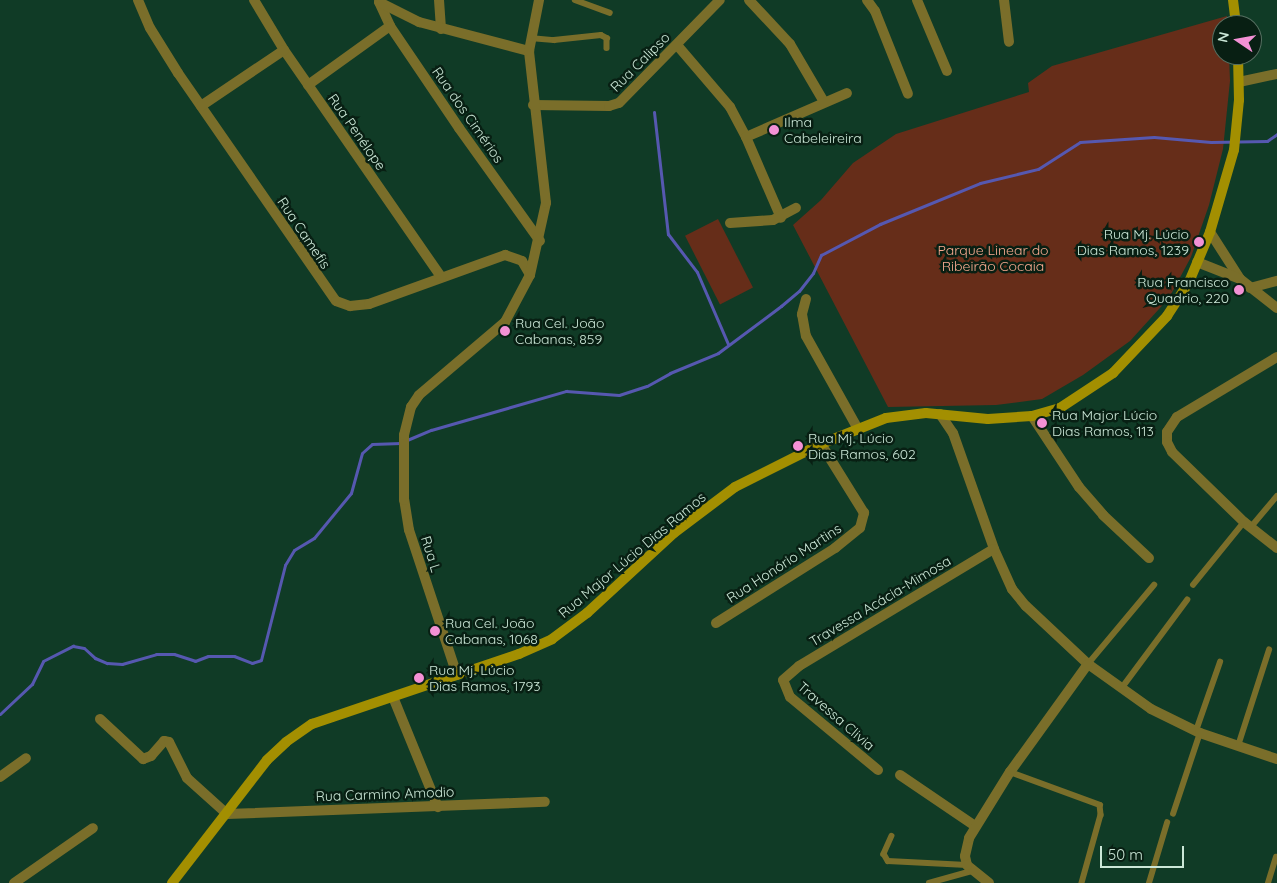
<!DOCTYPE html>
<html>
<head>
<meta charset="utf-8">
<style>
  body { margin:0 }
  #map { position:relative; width:1277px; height:883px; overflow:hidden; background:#103b26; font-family:Quicksand,sans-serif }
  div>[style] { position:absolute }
  .green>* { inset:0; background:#662d19; transform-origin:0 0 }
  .stream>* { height:3px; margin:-1.5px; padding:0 1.5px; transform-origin:1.5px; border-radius:1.5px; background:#5658b0 }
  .service>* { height:5.5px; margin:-2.75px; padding:0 2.75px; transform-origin:2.75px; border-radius:2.75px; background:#7a6e2a }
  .minor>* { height:10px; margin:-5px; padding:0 5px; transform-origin:5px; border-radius:5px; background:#7a6e2a }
  .secondary>* { height:10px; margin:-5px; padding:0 5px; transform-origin:5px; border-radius:5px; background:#a38f01 }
  .dots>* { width:14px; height:14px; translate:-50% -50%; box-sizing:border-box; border:2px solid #081f13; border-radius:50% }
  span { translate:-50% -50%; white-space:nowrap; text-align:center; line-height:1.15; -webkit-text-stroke:5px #081f13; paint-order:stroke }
  .street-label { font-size:14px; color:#cbe7d7 }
  .poi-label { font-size:14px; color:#cbe7d7 }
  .left { translate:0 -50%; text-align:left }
  .right { translate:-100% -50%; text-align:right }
  .park-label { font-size:14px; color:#f9ab91 }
  .north { position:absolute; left:1212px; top:15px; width:50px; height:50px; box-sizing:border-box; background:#081f13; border:1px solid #566f61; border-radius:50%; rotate:282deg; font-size:14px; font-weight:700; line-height:20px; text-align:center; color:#cbe7d7 }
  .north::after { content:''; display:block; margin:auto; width:18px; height:22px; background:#f391d5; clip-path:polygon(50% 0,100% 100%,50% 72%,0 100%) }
  .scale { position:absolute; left:1100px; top:846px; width:84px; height:22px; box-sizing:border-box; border:2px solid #cbe7d7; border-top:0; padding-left:6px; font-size:15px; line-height:18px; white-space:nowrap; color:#cbe7d7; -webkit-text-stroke:4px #081f13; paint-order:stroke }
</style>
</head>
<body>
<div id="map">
  <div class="green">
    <div style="clip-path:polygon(1227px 16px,1227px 25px,1222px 25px,1222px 55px,1229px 55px,1230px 81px,1223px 149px,1209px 205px,1191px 257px,1169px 298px,1130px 341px,1083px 375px,1042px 399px,996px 405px,888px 407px,793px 225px,821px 200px,853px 163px,896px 134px,1029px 92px,1028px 83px,1052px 66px)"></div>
    <div style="left:718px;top:219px;width:77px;height:37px;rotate:63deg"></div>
  </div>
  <div class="stream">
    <div style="left:654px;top:112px;width:123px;rotate:83.5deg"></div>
    <div style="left:668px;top:234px;width:48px;rotate:52.7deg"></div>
    <div style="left:697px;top:272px;width:78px;rotate:66.7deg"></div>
    <div style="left:407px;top:440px;width:26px;rotate:-23deg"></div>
    <div style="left:431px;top:430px;width:141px;rotate:-16.1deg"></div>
    <div style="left:566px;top:391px;width:53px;rotate:4.3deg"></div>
    <div style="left:619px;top:395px;width:29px;rotate:-18deg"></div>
    <div style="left:647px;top:386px;width:26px;rotate:-29deg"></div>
    <div style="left:670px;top:373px;width:52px;rotate:-22.6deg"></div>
    <div style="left:718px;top:353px;width:79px;rotate:-36.7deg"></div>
    <div style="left:781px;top:306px;width:23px;rotate:-40deg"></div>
    <div style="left:799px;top:291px;width:23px;rotate:-52deg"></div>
    <div style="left:813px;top:273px;width:20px;rotate:-66deg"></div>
    <div style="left:821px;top:255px;width:67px;rotate:-27.7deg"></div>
    <div style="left:880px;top:224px;width:108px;rotate:-22.3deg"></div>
    <div style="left:980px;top:183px;width:60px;rotate:-13.6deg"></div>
    <div style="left:1038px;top:169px;width:50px;rotate:-32.7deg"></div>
    <div style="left:1080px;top:142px;width:74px;rotate:-3.9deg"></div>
    <div style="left:1154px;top:137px;width:57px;rotate:5deg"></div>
    <div style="left:1211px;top:142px;width:56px;rotate:-1deg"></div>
    <div style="left:1267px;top:141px;width:12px;rotate:-35deg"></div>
    <div style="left:0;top:714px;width:44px;rotate:-43.2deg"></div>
    <div style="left:32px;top:684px;width:25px;rotate:-64deg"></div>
    <div style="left:43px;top:661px;width:34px;rotate:-27deg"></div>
    <div style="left:73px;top:646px;width:11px;rotate:10deg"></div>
    <div style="left:84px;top:648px;width:15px;rotate:42deg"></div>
    <div style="left:95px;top:658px;width:13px;rotate:23deg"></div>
    <div style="left:107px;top:663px;width:15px;rotate:4deg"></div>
    <div style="left:122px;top:664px;width:35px;rotate:-16deg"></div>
    <div style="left:156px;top:654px;width:18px"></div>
    <div style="left:174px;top:654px;width:22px;rotate:18deg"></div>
    <div style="left:195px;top:661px;width:14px;rotate:-21deg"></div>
    <div style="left:208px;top:656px;width:26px"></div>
    <div style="left:234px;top:656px;width:19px;rotate:21deg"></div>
    <div style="left:252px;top:663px;width:9px;rotate:-18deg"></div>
    <div style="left:261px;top:660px;width:98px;rotate:-75.8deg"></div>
    <div style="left:285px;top:565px;width:17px;rotate:-59deg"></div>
    <div style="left:294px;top:550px;width:23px;rotate:-31deg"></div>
    <div style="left:314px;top:538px;width:58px;rotate:-50.6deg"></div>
    <div style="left:351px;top:493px;width:41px;rotate:-74.6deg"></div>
    <div style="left:362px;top:453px;width:13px;rotate:-42deg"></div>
    <div style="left:372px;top:444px;width:29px;rotate:-2deg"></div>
  </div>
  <div class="service">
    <div style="left:575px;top:0;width:37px;rotate:20deg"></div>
    <div style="left:530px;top:38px;width:24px;rotate:5deg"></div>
    <div style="left:554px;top:40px;width:47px;rotate:-6.1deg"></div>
    <div style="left:601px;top:35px;width:7px;rotate:27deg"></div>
    <div style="left:607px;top:38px;width:10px;rotate:90deg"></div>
    <div style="left:1251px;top:527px;width:40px;rotate:-50deg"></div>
    <div style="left:1193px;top:585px;width:81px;rotate:-51deg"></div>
    <div style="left:1088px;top:664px;width:103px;rotate:-50.1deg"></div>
    <div style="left:1121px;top:689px;width:111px;rotate:-53.4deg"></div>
    <div style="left:1196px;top:731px;width:73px;rotate:-70.8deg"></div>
    <div style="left:1238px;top:746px;width:101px;rotate:-72.1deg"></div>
    <div style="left:1010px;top:772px;width:96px;rotate:20.1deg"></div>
    <div style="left:1100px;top:805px;width:10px;rotate:84deg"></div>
    <div style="left:1101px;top:815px;width:71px;rotate:105.6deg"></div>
    <div style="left:1173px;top:814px;width:85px;rotate:-71.6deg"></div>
    <div style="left:892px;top:836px;width:20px;rotate:114deg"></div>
    <div style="left:884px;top:854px;width:8px;rotate:60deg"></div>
    <div style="left:888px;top:861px;width:79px;rotate:2.9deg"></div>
    <div style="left:929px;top:883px;width:45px;rotate:-15.6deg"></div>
    <div style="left:1149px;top:883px;width:63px;rotate:-73.3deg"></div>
    <div style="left:1268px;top:883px;width:27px;rotate:-73deg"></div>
  </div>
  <div class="minor">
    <div style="left:138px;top:0;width:30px;rotate:67deg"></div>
    <div style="left:150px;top:28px;width:53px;rotate:58.1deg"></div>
    <div style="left:178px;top:73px;width:277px;rotate:55.3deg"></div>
    <div style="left:336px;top:301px;width:15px;rotate:20deg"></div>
    <div style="left:350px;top:306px;width:19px;rotate:-6deg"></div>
    <div style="left:369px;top:304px;width:145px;rotate:-19.8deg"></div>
    <div style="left:505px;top:255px;width:18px;rotate:19deg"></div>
    <div style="left:522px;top:261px;width:16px;rotate:60deg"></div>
    <div style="left:254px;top:0;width:58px;rotate:59deg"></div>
    <div style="left:284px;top:50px;width:276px;rotate:55.3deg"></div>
    <div style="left:439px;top:0;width:29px;rotate:86deg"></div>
    <div style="left:749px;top:0;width:60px;rotate:47deg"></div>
    <div style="left:790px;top:44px;width:67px;rotate:59.6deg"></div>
    <div style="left:867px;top:0;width:14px;rotate:54deg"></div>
    <div style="left:875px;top:11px;width:89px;rotate:68.3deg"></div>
    <div style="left:917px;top:0;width:77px;rotate:67.1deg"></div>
    <div style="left:1004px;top:0;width:42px;rotate:83.2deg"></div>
    <div style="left:379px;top:2px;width:26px;rotate:65deg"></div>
    <div style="left:390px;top:26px;width:123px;rotate:55.9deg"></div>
    <div style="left:459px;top:128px;width:139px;rotate:54.4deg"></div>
    <div style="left:379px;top:2px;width:45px;rotate:26.6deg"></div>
    <div style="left:419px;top:22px;width:114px;rotate:14.8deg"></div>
    <div style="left:677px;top:45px;width:82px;rotate:49.5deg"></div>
    <div style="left:730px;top:107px;width:34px;rotate:62deg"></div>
    <div style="left:746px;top:137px;width:110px;rotate:-23.5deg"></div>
    <div style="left:1239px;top:82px;width:39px;rotate:-12deg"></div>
    <div style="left:308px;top:85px;width:101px;rotate:-35.7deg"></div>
    <div style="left:533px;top:105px;width:76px;rotate:0.8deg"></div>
    <div style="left:609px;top:106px;width:10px;rotate:-17deg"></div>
    <div style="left:619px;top:103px;width:144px;rotate:-45.6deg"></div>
    <div style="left:201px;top:106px;width:100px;rotate:-34deg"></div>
    <div style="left:746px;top:137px;width:88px;rotate:66.6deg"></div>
    <div style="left:730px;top:223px;width:43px;rotate:-4deg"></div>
    <div style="left:773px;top:220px;width:26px;rotate:-28deg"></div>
    <div style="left:1210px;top:232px;width:56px;rotate:57.4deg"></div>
    <div style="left:1240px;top:279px;width:47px;rotate:38.1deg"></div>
    <div style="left:1197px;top:262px;width:46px;rotate:21.6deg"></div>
    <div style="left:1250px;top:288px;width:28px;rotate:-15deg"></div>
    <div style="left:806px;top:299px;width:16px;rotate:105deg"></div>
    <div style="left:802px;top:314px;width:22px;rotate:80deg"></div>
    <div style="left:806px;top:336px;width:107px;rotate:60.8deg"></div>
    <div style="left:1277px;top:357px;width:117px;rotate:149deg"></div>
    <div style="left:1177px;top:417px;width:18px;rotate:124deg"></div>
    <div style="left:1167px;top:432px;width:10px;rotate:90deg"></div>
    <div style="left:1167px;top:442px;width:11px;rotate:63deg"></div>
    <div style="left:1172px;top:452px;width:100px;rotate:44.2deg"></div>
    <div style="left:1244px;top:522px;width:42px;rotate:38.2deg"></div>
    <div style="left:940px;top:414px;width:23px;rotate:56deg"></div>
    <div style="left:953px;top:433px;width:123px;rotate:70.5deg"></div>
    <div style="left:994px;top:549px;width:44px;rotate:65.8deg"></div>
    <div style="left:1012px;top:589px;width:22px;rotate:51deg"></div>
    <div style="left:1026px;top:606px;width:85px;rotate:43.1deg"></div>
    <div style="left:1088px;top:664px;width:77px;rotate:35.5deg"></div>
    <div style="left:1151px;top:709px;width:55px;rotate:26.1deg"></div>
    <div style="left:1200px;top:733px;width:81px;rotate:18.7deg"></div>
    <div style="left:1032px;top:416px;width:85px;rotate:56.5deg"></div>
    <div style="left:1079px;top:487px;width:37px;rotate:49deg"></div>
    <div style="left:1103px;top:515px;width:63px;rotate:43.1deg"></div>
    <div style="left:716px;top:623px;width:141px;rotate:-32.2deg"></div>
    <div style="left:835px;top:548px;width:32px;rotate:-39deg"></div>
    <div style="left:860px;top:528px;width:16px;rotate:-75deg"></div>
    <div style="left:864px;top:513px;width:81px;rotate:-121.9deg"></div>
    <div style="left:457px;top:675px;width:153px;rotate:-108.3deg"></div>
    <div style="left:409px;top:530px;width:30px;rotate:-99deg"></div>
    <div style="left:404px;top:500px;width:65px;rotate:-90deg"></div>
    <div style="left:404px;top:435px;width:29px;rotate:-76deg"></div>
    <div style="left:411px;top:407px;width:14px;rotate:-56deg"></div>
    <div style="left:419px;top:395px;width:113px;rotate:-40.3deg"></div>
    <div style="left:505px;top:322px;width:53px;rotate:-62deg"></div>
    <div style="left:530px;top:275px;width:74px;rotate:-77.5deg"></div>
    <div style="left:546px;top:203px;width:153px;rotate:-96.4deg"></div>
    <div style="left:529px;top:51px;width:52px;rotate:-78.9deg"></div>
    <div style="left:393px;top:697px;width:119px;rotate:67.8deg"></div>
    <div style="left:100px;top:719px;width:59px;rotate:42.9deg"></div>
    <div style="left:143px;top:759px;width:9px;rotate:-21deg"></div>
    <div style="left:151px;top:756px;width:20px;rotate:-49deg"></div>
    <div style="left:164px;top:741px;width:5px;rotate:11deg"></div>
    <div style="left:169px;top:742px;width:40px;rotate:63.4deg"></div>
    <div style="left:187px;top:778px;width:54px;rotate:42deg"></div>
    <div style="left:227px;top:814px;width:318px;rotate:-2.2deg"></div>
    <div style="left:878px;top:770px;width:114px;rotate:-140.3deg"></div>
    <div style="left:790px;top:697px;width:18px;rotate:-112deg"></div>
    <div style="left:783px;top:680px;width:21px;rotate:-41deg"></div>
    <div style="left:799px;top:666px;width:227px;rotate:-31deg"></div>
    <div style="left:900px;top:775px;width:91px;rotate:34.2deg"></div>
    <div style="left:0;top:777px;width:32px;rotate:-36deg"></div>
    <div style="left:14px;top:883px;width:96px;rotate:-34.8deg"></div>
    <div style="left:989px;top:883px;width:28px;rotate:-141deg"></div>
    <div style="left:967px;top:865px;width:9px;rotate:-103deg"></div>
    <div style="left:965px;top:856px;width:18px;rotate:-77deg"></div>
    <div style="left:969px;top:838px;width:78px;rotate:-58.2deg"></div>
    <div style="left:1010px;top:772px;width:133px;rotate:-54.2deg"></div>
  </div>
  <div class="secondary">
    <div style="left:1233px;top:0;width:25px;rotate:83deg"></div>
    <div style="left:172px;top:883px;width:155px;rotate:-52.3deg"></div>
    <div style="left:267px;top:760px;width:26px;rotate:-43deg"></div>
    <div style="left:286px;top:742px;width:32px;rotate:-35deg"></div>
    <div style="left:312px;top:724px;width:219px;rotate:-18.7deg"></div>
    <div style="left:519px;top:654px;width:36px;rotate:-24deg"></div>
    <div style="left:552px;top:639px;width:44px;rotate:-36.6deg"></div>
    <div style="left:587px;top:613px;width:118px;rotate:-42.6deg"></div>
    <div style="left:674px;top:533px;width:76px;rotate:-37deg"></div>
    <div style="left:735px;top:487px;width:96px;rotate:-26.6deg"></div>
    <div style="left:821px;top:444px;width:70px;rotate:-21.8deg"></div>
    <div style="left:886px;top:418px;width:40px;rotate:-7.1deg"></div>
    <div style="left:926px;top:413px;width:62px;rotate:5.5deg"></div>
    <div style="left:988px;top:419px;width:44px;rotate:-3.9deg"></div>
    <div style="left:1032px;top:416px;width:29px;rotate:-16deg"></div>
    <div style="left:1060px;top:408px;width:64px;rotate:-33.4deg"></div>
    <div style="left:1113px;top:373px;width:79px;rotate:-46.5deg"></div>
    <div style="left:1167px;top:316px;width:40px;rotate:-57.1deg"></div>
    <div style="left:1189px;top:282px;width:54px;rotate:-67.2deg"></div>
    <div style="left:1210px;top:232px;width:85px;rotate:-73.7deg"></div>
    <div style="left:1234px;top:150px;width:50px;rotate:-84.3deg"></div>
    <div style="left:1239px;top:100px;width:45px;rotate:-91.3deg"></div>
  </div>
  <div class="dots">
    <div style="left:774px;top:130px;background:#f391d5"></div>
    <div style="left:1199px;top:242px;background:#f391d5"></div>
    <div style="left:1239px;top:290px;background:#f391d5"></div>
    <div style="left:505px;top:331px;background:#f391d5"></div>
    <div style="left:1042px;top:423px;background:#f391d5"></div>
    <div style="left:798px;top:446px;background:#f391d5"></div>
    <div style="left:435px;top:631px;background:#f391d5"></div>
    <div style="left:419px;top:678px;background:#f391d5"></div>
  </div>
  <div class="street-label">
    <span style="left:640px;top:62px;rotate:-45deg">Rua Calipso</span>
    <span style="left:468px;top:115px;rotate:55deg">Rua dos Cimérios</span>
    <span style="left:357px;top:132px;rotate:55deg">Rua Penélope</span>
    <span style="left:304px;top:233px;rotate:56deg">Rua Camefis</span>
    <span style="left:431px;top:554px;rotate:73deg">Rua L</span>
    <span style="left:632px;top:555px;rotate:-40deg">Rua Major Lúcio Dias Ramos</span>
    <span style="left:784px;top:563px;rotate:-33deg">Rua Honório Martins</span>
    <span style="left:880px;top:601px;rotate:-31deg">Travessa Acácia-Mimosa</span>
    <span style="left:836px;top:716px;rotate:41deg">Travessa Clivia</span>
    <span style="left:385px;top:794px;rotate:-2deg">Rua Carmino Amodio</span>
  </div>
  <div class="poi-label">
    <span class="left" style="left:784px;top:130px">Ilma<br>Cabeleireira</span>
    <span class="right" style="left:1189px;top:242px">Rua Mj. Lúcio<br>Dias Ramos, 1239</span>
    <span class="right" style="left:1229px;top:290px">Rua Francisco<br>Quadrio, 220</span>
    <span class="left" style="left:515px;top:331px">Rua Cel. João<br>Cabanas, 859</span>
    <span class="left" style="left:1052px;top:423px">Rua Major Lúcio<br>Dias Ramos, 113</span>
    <span class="left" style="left:808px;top:446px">Rua Mj. Lúcio<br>Dias Ramos, 602</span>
    <span class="left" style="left:445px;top:631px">Rua Cel. João<br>Cabanas, 1068</span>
    <span class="left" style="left:429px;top:678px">Rua Mj. Lúcio<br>Dias Ramos, 1793</span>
  </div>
  <div class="park-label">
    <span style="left:993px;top:258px">Parque Linear do<br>Ribeirão Cocaia</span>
  </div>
  <div class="north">N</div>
  <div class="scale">50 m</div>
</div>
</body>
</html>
